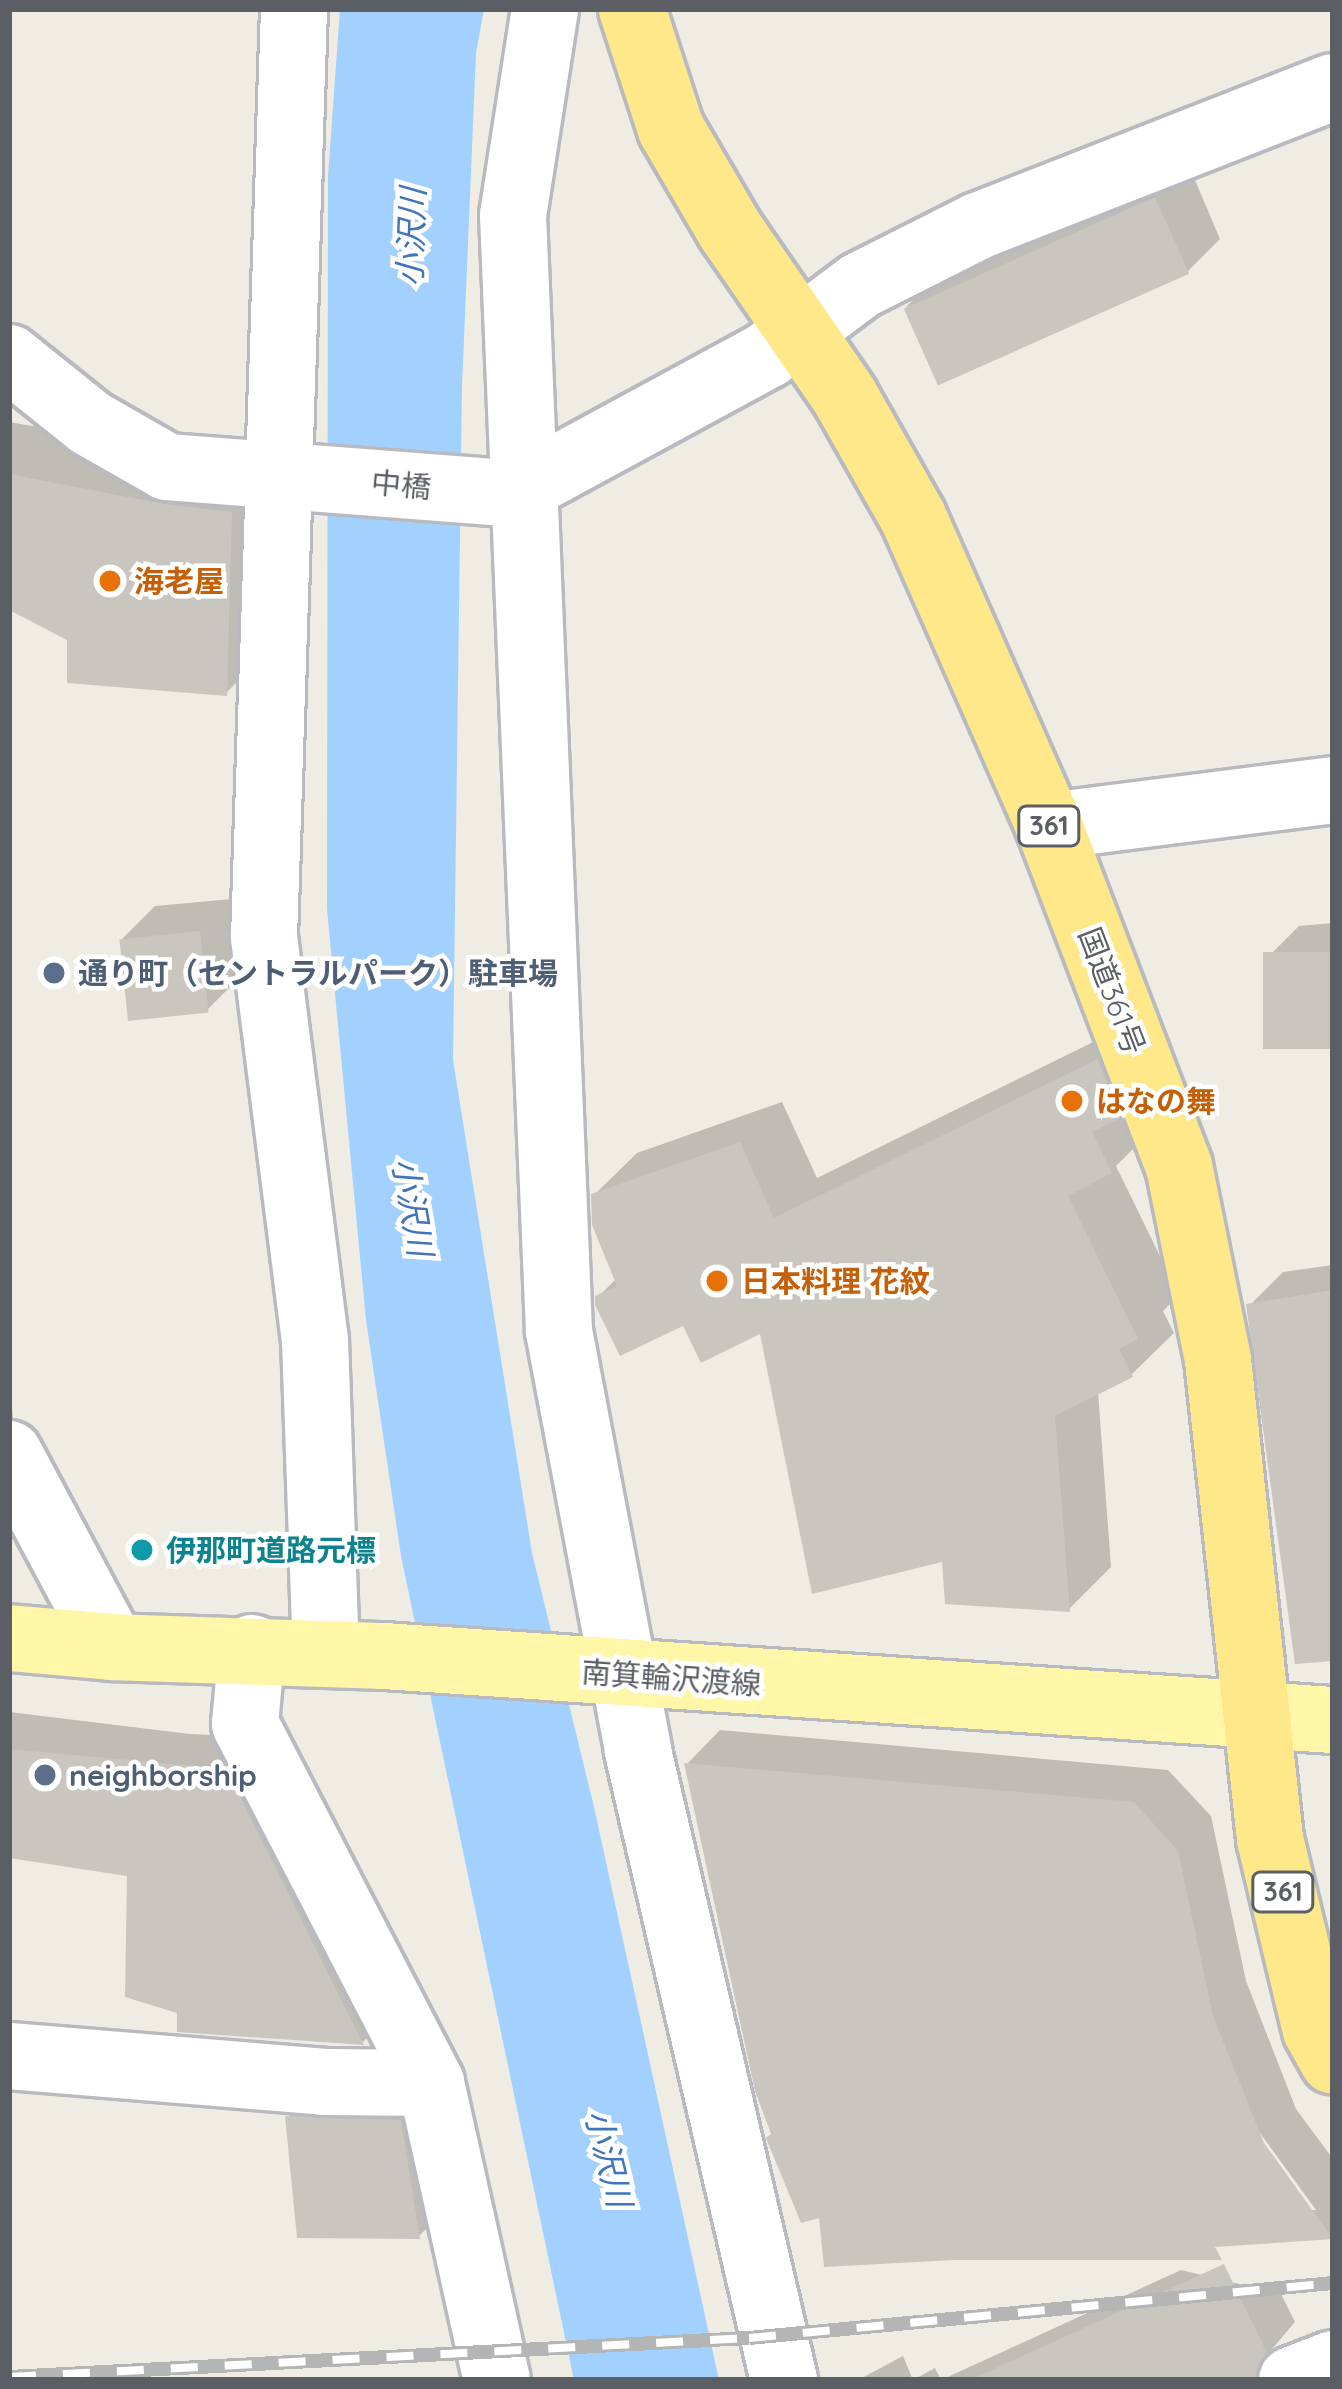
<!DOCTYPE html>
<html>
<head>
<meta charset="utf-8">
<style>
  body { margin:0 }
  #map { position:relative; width:1342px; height:2389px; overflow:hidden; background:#eeece3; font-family:Quicksand,"Noto Sans JP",sans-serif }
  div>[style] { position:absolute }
  .water>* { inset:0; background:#a2d1ff }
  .shadow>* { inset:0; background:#0003 }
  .building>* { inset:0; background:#c9c6c0; transform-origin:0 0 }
  .roads { filter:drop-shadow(3px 0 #b8babf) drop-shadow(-3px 0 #b8babf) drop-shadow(0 3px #b8babf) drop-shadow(0 -3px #b8babf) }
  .minor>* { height:66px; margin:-33px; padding:0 33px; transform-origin:33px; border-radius:33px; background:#fff }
  .major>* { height:66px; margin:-33px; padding:0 33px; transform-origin:33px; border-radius:33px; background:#fff6a7 }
  .highway>* { height:66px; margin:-33px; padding:0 33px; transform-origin:33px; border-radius:33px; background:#ffe889 }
  .rail>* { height:14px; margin-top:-7px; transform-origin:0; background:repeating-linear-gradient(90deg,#fff 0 27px,#b4b5b5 0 54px); box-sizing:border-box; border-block:3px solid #b4b5b5 }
  .dots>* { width:33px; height:33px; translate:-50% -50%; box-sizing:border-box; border:6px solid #fff; border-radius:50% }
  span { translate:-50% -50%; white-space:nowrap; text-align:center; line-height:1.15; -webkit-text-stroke:9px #fff; paint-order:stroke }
  .shield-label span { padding:3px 9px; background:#fff; border:3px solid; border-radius:9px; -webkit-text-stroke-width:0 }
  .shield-label { font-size:27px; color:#5b5e64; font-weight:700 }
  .street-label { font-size:30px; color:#5b5e64 }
  .food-label { font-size:30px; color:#c56008; font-weight:700 }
  .left { translate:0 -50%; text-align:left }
  .service-label { font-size:30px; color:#4e5e75; font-weight:700 }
  .culture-label { font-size:30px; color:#0d838f; font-weight:700 }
  .water-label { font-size:33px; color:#4075bc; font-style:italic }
  .frame { position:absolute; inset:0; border:12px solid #5b5e64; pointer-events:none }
</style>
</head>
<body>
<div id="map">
  <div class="water">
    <div style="clip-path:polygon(340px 9px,484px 9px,476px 53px,462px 386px,453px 1060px,532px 1553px,594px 1807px,719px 2380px,574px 2380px,401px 1556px,366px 1320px,327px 909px,328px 176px)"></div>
  </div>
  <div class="shadow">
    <div style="clip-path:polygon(1189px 166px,1220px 239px,1187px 272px,906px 307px,939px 274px)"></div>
    <div style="clip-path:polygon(9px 422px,276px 467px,271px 648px,226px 693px,70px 638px,9px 607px)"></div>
    <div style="clip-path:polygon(232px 899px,240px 977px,207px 1010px,122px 939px,155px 906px)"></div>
    <div style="clip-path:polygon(1333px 923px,1333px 1046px,1266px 959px,1299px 926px)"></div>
    <div style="clip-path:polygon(1140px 1019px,1153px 1129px,1116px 1166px,1179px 1295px,1163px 1311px,1174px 1333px,1131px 1375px,1098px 1392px,1111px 1567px,1069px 1609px,762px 1329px,684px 1322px,598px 1297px,617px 1278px,594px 1195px,637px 1153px,782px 1102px,817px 1178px)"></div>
    <div style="clip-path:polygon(1333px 1265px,1333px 1616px,1250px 1305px,1283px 1272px)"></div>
    <div style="clip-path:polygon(9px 1375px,14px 1430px,50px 1503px,10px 1542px)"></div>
    <div style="clip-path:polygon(9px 1712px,190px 1734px,259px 1737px,395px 2009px,363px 2042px,180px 2029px,180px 2011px,130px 1874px,9px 1855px)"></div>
    <div style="clip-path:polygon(evenodd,720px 1730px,1168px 1770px,1211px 1816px,1246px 1981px,1296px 2109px,1333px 2159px,1333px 2235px,827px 2264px,822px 2214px,774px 2135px,687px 1764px,720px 1730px,1257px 2129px,1316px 2210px,1309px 2210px,1252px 2132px,1257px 2129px)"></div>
    <div style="clip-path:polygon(321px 2085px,433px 2088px,452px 2203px,419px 2236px,288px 2117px)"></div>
    <div style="clip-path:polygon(1181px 2270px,1281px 2294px,1295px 2322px,1255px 2369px,1226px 2380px,913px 2380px,935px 2368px,941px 2380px)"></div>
    <div style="clip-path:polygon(903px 2356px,913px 2380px,858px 2380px)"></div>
  </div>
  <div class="building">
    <div style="left:1155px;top:197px;width:84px;height:275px;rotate:66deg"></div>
    <div style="clip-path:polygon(9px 474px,164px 504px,232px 512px,227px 696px,67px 683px,67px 640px,9px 610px)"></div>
    <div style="left:200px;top:931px;width:82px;height:81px;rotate:84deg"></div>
    <div style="left:1333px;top:952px;width:97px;height:70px;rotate:90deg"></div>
    <div style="clip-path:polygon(1098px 1059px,1120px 1118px,1092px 1132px,1112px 1173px,1068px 1196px,1138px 1339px,1119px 1349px,1133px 1377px,1055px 1416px,1070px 1612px,945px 1604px,942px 1562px,812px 1594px,760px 1334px,701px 1363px,683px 1326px,620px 1356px,595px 1305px,595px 1296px,617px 1286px,592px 1225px,591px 1194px,740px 1142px,774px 1218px)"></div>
    <div style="clip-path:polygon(1333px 1290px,1333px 1661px,1295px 1664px,1246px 1304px)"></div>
    <div style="clip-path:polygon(9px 1749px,226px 1769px,364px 2045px,177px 2032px,177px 2013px,125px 1997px,127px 1876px,9px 1858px)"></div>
    <div style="clip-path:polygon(684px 1763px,1134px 1802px,1178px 1851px,1213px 2016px,1264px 2143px,1333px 2239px,1215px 2247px,1222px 2260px,954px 2260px,824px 2267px,819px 2218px,801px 2223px,766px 2138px,771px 2134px,755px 2091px)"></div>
    <div style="clip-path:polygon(285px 2116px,401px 2120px,420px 2239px,297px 2238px)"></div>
    <div style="clip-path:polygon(1224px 2264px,1267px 2353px,1255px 2380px,970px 2380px)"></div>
  </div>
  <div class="roads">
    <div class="minor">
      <div style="left:294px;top:9px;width:928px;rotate:91.85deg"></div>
      <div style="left:264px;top:937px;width:406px;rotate:82.8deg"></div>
      <div style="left:315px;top:1340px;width:314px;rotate:88deg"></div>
      <div style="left:545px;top:9px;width:208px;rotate:98.8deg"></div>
      <div style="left:513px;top:215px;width:1117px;rotate:87.64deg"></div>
      <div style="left:559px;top:1331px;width:427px;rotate:79.3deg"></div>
      <div style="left:638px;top:1751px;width:646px;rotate:76.93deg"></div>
      <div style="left:9px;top:358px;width:104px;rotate:38.7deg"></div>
      <div style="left:90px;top:423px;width:89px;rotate:29.7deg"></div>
      <div style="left:167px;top:467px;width:336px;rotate:4.4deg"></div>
      <div style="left:502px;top:493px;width:21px;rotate:-14deg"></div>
      <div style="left:522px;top:488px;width:279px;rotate:-28.5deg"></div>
      <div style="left:767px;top:355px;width:117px;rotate:-36.7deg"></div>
      <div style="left:861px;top:285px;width:131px;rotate:-26.8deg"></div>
      <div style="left:978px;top:226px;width:381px;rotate:-21.4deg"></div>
      <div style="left:1049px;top:826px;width:286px;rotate:-7.2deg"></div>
      <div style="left:9px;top:1454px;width:219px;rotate:61.9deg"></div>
      <div style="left:252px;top:1648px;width:76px;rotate:95.3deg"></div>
      <div style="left:245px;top:1724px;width:404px;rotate:62.6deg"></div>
      <div style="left:431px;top:2083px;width:304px;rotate:77.5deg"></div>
      <div style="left:9px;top:2056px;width:317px;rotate:4.7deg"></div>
      <div style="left:325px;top:2082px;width:106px;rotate:0.5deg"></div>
      <div style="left:1292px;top:2380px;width:44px;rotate:-21.3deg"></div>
    </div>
    <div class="major">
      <div style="left:9px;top:1638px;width:103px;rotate:5deg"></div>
      <div style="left:112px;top:1647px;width:272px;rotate:1.9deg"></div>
      <div style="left:384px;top:1656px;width:951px;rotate:3.86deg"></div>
    </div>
    <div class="highway">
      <div style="left:632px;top:9px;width:126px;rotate:72deg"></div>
      <div style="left:671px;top:129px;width:117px;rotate:59.7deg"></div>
      <div style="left:730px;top:230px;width:203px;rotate:55.4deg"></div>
      <div style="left:845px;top:397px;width:138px;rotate:60.5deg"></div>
      <div style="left:913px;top:517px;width:338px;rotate:66.2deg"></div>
      <div style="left:1049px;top:826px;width:364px;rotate:69.1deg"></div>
      <div style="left:1179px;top:1166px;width:198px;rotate:78.6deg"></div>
      <div style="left:1218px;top:1360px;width:482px;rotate:83.8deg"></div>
      <div style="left:1270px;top:1839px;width:196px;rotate:76.5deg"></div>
      <div style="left:1316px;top:2030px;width:35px;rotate:61deg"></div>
    </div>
  </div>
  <div class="rail">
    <div style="left:9px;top:2377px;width:741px;rotate:-3.02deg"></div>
    <div style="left:749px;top:2338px;width:587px;rotate:-5.38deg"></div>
  </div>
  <div class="dots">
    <div style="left:110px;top:581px;background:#e8710a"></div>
    <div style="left:54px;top:973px;background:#5c6f8a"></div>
    <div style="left:1072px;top:1101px;background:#e8710a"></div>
    <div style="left:717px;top:1281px;background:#e8710a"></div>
    <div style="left:142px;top:1550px;background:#0f9aa8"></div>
    <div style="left:45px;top:1775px;background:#5c6f8a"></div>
  </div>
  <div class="shield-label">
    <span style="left:1049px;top:826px">361</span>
    <span style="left:1283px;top:1892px">361</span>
  </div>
  <div class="street-label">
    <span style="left:401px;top:485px;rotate:5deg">中橋</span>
    <span style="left:1112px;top:991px;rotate:69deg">国道361号</span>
    <span style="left:671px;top:1678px;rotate:4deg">南箕輪沢渡線</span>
  </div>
  <div class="food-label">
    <span class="left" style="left:134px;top:581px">海老屋</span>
    <span class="left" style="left:1096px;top:1101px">はなの舞</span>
    <span class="left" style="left:741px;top:1281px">日本料理 花紋</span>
  </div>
  <div class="service-label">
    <span class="left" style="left:78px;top:973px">通り町（セントラルパーク）駐車場</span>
    <span class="left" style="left:69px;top:1775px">neighborship</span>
  </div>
  <div class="culture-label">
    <span class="left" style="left:166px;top:1550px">伊那町道路元標</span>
  </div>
  <div class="water-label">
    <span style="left:411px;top:237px;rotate:-88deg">小沢川</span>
    <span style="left:413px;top:1207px;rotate:80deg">小沢川</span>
    <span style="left:609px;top:2158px;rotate:76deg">小沢川</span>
  </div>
  <div class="frame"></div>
</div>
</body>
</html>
